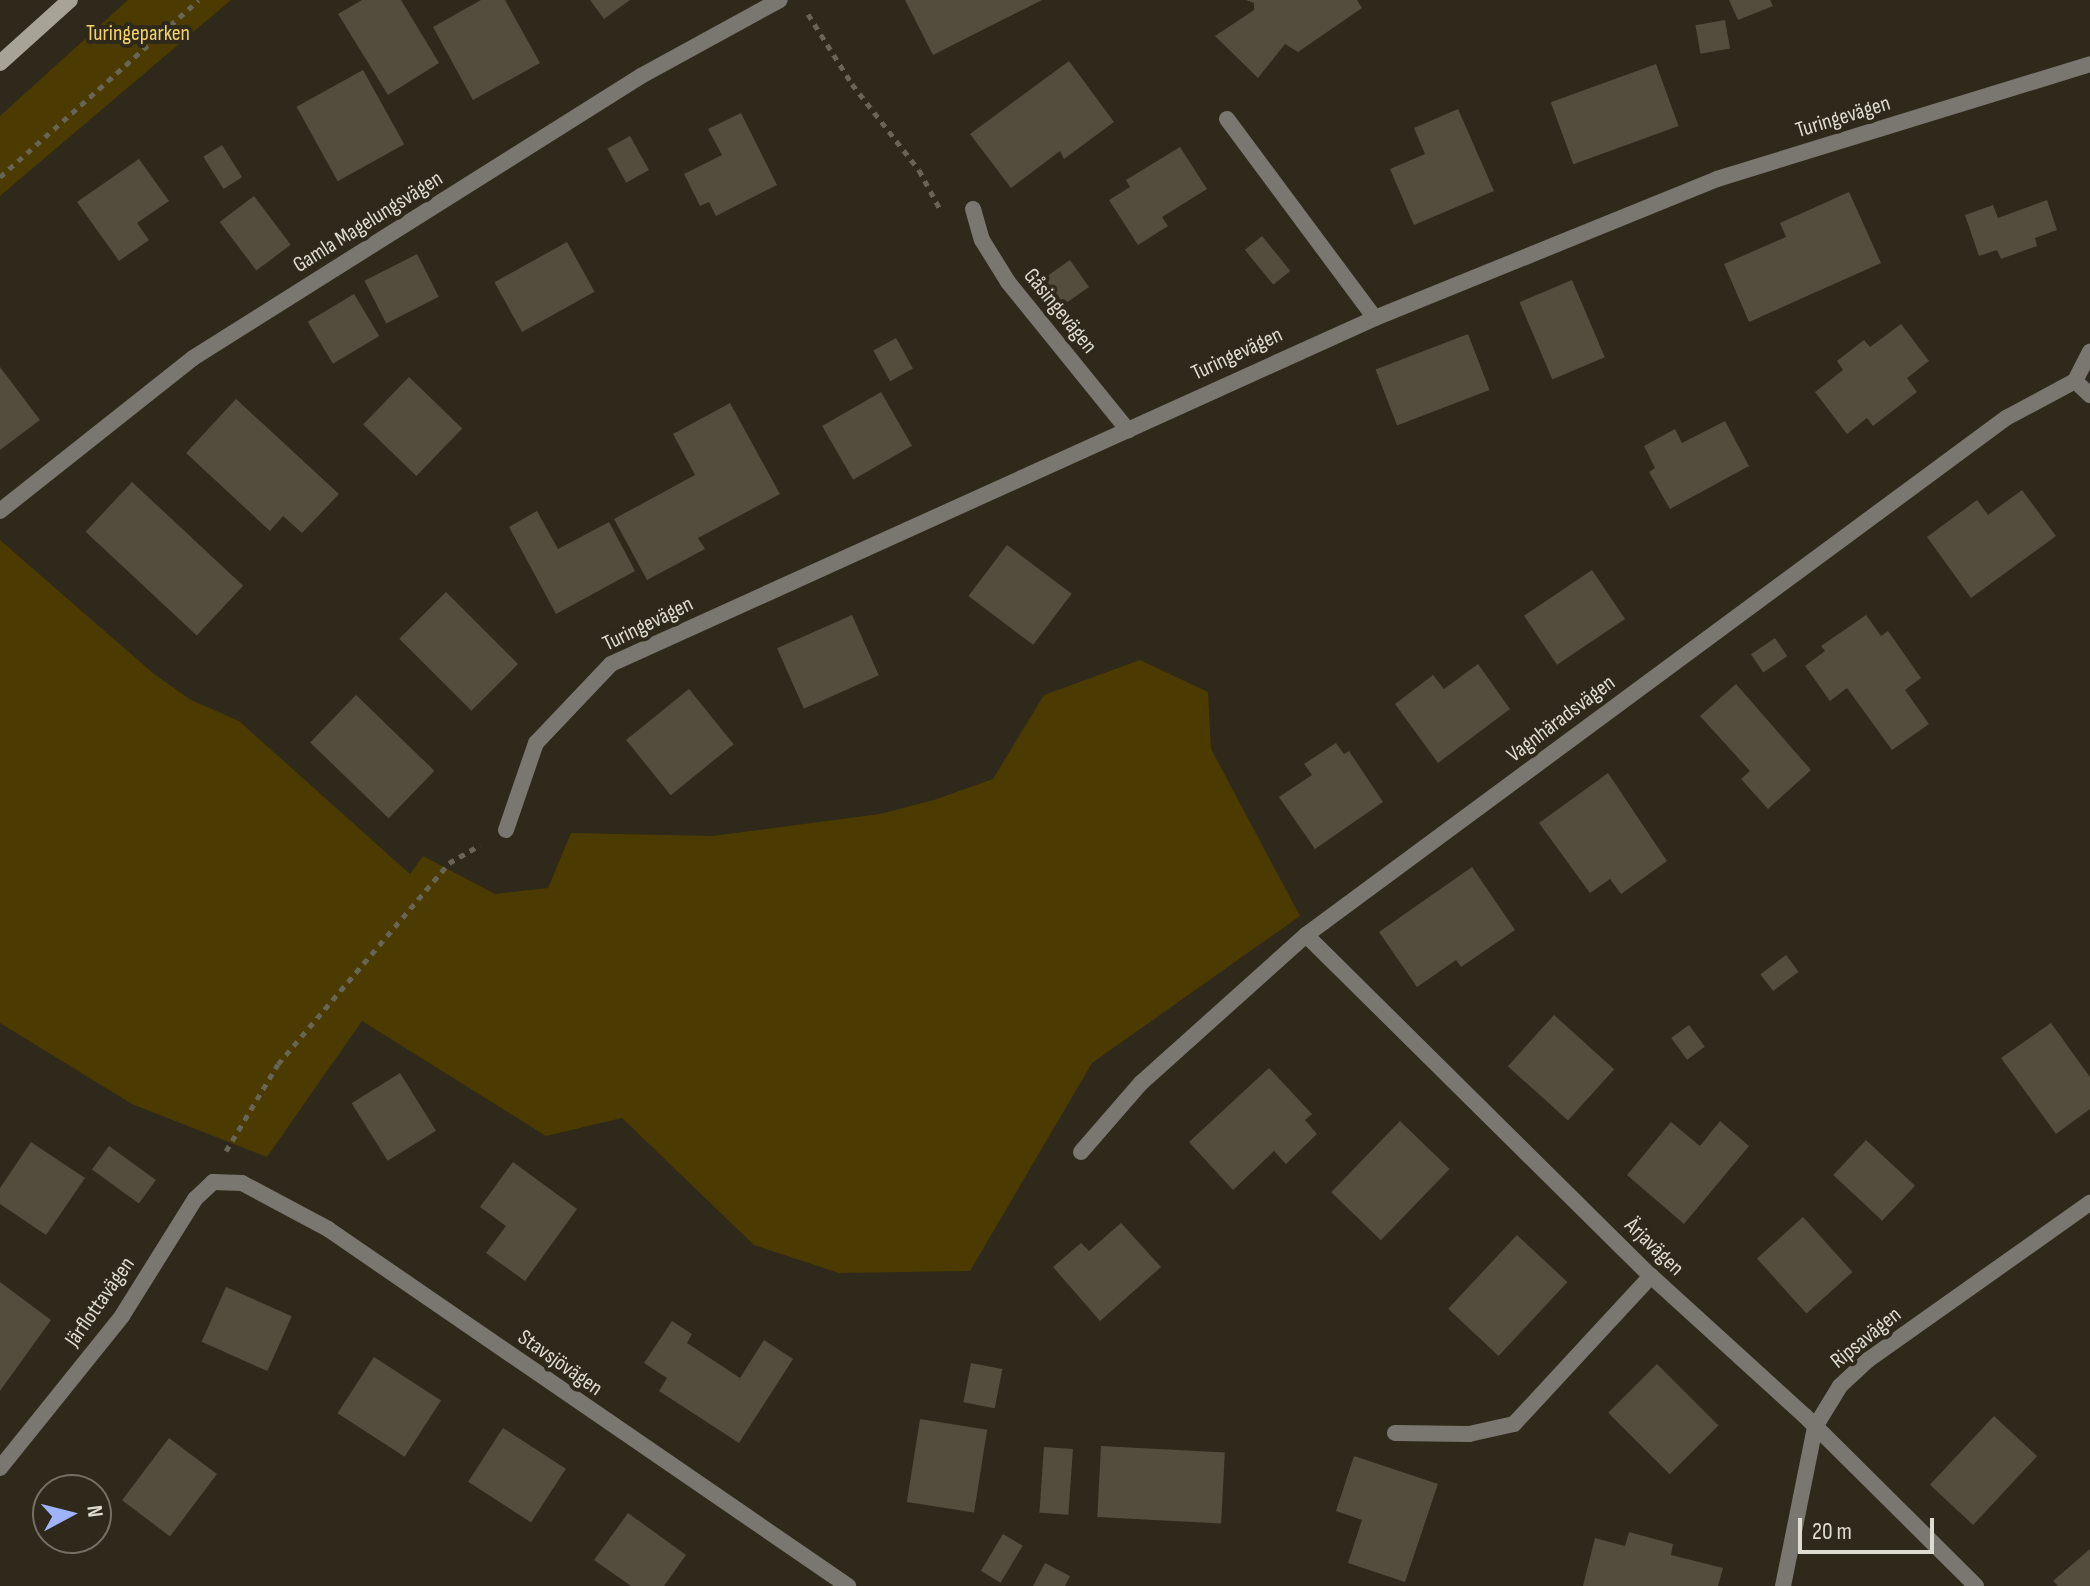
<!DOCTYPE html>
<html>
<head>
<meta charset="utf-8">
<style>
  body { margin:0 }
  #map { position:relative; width:2090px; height:1586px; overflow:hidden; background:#2e291a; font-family:"Sofia Sans Condensed",sans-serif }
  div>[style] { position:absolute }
  .green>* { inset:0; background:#4b3b00 }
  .building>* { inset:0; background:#534d3d; transform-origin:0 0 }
  .path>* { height:5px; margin-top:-2.5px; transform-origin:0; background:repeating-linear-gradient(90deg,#686456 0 6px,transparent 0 12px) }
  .service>* { height:16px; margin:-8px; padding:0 8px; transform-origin:8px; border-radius:8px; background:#79776f }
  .minor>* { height:16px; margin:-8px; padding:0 8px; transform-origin:8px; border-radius:8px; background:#79776f }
  .secondary>* { height:16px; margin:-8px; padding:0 8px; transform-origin:8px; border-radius:8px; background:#a7a397 }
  span { translate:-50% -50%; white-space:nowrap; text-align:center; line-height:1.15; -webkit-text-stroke:8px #2e291a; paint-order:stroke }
  .park-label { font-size:22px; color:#f3d26d }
  .street-label { font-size:22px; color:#dedbd1 }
  .north { position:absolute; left:32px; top:1474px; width:80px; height:80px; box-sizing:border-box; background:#2e291a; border:2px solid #747063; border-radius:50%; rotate:83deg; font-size:22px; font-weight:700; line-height:32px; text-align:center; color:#dedbd1 }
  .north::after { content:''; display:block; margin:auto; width:28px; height:36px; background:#9fb3fd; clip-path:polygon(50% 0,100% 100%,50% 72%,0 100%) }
  .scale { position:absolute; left:1798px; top:1518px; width:136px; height:36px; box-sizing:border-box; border:4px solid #dedbd1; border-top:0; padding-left:10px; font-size:24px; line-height:28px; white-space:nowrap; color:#dedbd1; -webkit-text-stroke:6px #2e291a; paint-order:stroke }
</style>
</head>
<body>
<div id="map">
  <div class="green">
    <div style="clip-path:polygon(128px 0,231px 0,0 196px,0 116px)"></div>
    <div style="clip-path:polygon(0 540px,154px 674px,191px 700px,239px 721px,410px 874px,423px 856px,495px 894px,548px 888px,571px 833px,712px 836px,880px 814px,934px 800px,993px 779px,1044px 695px,1140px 660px,1208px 692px,1211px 749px,1300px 916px,1092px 1063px,970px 1271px,839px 1273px,754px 1245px,622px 1118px,546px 1136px,362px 1021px,267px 1157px,132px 1104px,0 1023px)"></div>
  </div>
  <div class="building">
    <div style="clip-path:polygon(362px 0,401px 0,439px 63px,388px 95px,338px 14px)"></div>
    <div style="clip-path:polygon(481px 0,505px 0,540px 63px,473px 100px,433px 27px)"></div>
    <div style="clip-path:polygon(590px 0,630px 0,604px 19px)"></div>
    <div style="clip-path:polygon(905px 0,1042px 0,933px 55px)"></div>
    <div style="clip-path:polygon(1246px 0,1357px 0,1362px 8px,1298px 52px,1285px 44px,1258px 78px,1215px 36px,1254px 10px,1254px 3px)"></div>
    <div style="clip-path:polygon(1729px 0,1770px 0,1773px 6px,1738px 20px)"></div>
    <div style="left:1725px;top:20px;width:29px;height:30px;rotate:80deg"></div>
    <div style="clip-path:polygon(1069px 61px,1114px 122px,1064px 159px,1060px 151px,1011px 188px,970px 134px)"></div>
    <div style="left:1656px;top:64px;width:66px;height:112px;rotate:70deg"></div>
    <div style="left:363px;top:70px;width:85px;height:76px;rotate:61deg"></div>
    <div style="clip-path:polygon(1458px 109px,1494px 191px,1414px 225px,1390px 169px,1425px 154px,1414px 128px)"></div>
    <div style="clip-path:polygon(741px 113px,777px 185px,716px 216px,709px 202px,700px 206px,684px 174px,722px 155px,708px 129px)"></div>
    <div style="left:630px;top:136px;width:39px;height:26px;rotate:61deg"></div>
    <div style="left:222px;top:145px;width:38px;height:22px;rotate:58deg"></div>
    <div style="clip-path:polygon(1180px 147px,1207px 189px,1162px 217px,1168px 226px,1138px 245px,1109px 200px,1130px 187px,1126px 180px)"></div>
    <div style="clip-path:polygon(139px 159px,169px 201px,137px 223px,149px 240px,119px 261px,77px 202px)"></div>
    <div style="clip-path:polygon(1849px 192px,1881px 263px,1749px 322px,1724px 264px,1786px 237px,1780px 223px)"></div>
    <div style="left:254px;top:196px;width:61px;height:43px;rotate:53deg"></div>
    <div style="clip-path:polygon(2047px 200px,2057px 230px,2035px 238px,2037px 246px,2001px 259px,1997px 250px,1979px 256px,1965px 215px,1993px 205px,1998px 218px)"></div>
    <div style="left:1262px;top:236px;width:45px;height:22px;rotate:51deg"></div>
    <div style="left:567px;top:242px;width:57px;height:83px;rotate:61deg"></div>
    <div style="left:417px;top:254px;width:48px;height:59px;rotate:63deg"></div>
    <div style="left:1070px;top:260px;width:33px;height:33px;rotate:55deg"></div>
    <div style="left:1572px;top:280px;width:84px;height:57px;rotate:67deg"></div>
    <div style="left:354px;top:294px;width:49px;height:54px;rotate:59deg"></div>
    <div style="clip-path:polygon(1901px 324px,1929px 361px,1907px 378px,1917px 392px,1873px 426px,1867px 418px,1847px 434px,1815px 392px,1843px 370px,1837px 361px,1864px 340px,1870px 347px)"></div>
    <div style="left:1468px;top:334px;width:60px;height:99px;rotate:69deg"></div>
    <div style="left:896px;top:338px;width:35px;height:26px;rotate:61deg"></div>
    <div style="clip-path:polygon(0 367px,40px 420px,0 450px)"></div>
    <div style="left:409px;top:377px;width:74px;height:66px;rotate:44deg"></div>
    <div style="left:881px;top:392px;width:62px;height:68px;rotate:60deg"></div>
    <div style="clip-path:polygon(236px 399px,339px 494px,302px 533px,283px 516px,270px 531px,186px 453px)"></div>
    <div style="clip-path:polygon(730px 403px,780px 494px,698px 538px,705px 549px,647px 580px,614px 519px,695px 475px,673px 434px)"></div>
    <div style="clip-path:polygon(1725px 421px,1749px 466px,1670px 509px,1649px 472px,1655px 468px,1644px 446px,1675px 429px,1682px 443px)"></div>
    <div style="left:132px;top:482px;width:152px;height:68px;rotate:43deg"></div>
    <div style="clip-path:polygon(2022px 490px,2056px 536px,1971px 598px,1927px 537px,1977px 500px,1988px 515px)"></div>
    <div style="clip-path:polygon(537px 511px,558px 549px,609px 522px,635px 571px,556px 614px,509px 527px)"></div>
    <div style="left:1007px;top:545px;width:81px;height:64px;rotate:37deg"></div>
    <div style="left:1592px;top:570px;width:59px;height:82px;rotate:56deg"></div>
    <div style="left:446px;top:592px;width:102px;height:66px;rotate:45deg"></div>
    <div style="left:852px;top:615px;width:66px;height:82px;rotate:66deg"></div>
    <div style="clip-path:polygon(1866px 615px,1881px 636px,1888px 631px,1921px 678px,1905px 690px,1929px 724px,1892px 750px,1847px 688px,1830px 701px,1805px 666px,1825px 651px,1821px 646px)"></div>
    <div style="left:1775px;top:638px;width:22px;height:29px;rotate:56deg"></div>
    <div style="clip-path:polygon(1478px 664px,1510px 709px,1438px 763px,1395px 704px,1433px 675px,1444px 689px)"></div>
    <div style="clip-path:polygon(1736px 684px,1811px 770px,1768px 809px,1741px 779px,1750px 771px,1700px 716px)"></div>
    <div style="left:689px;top:689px;width:71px;height:81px;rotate:51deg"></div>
    <div style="left:356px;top:695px;width:109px;height:66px;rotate:44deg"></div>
    <div style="clip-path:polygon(1336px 743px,1344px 754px,1349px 751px,1383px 802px,1315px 849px,1279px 797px,1312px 775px,1304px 764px)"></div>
    <div style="clip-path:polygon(1608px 773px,1667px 861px,1621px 894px,1610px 879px,1590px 893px,1539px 823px)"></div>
    <div style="clip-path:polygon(1472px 867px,1515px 930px,1461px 967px,1456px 960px,1417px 987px,1379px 932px)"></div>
    <div style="left:1786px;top:955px;width:21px;height:32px;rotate:53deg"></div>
    <div style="left:1554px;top:1015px;width:81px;height:69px;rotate:42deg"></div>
    <div style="clip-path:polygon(2051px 1023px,2090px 1077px,2090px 1109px,2056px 1134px,2001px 1058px)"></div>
    <div style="left:1689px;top:1025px;width:27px;height:22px;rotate:54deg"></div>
    <div style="clip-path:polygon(1269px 1068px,1312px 1114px,1305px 1120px,1317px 1134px,1286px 1164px,1274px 1151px,1233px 1190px,1189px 1142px)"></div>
    <div style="left:400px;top:1073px;width:68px;height:57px;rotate:58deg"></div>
    <div style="left:1400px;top:1121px;width:69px;height:99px;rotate:44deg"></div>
    <div style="clip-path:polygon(1720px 1121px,1749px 1146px,1684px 1224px,1627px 1175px,1671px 1122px,1700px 1146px)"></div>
    <div style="left:1866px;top:1140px;width:67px;height:48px;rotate:43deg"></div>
    <div style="clip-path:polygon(31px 1142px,85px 1178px,46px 1235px,0 1204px,0 1188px)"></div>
    <div style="left:109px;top:1146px;width:58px;height:29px;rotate:36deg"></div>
    <div style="clip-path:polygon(513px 1162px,577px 1209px,525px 1281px,486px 1253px,506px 1226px,480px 1207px)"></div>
    <div style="left:1803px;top:1217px;width:74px;height:62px;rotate:48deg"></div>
    <div style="clip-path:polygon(1121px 1223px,1161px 1267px,1100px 1321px,1053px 1267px,1081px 1243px,1089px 1251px)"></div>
    <div style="left:1517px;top:1235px;width:69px;height:101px;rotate:43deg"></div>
    <div style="clip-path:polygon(0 1282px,51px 1320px,0 1391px)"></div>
    <div style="left:226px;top:1287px;width:72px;height:60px;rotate:24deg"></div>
    <div style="clip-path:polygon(672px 1321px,692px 1334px,687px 1343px,740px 1378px,764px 1340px,793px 1359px,739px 1443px,659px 1391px,667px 1378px,644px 1363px)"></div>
    <div style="left:374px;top:1357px;width:80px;height:67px;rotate:33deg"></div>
    <div style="left:971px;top:1363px;width:32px;height:40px;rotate:11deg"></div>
    <div style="left:1657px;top:1364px;width:87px;height:69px;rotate:45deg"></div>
    <div style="left:1994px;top:1416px;width:59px;height:94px;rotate:43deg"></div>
    <div style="left:920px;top:1419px;width:68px;height:84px;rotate:9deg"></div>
    <div style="left:503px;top:1428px;width:75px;height:64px;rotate:33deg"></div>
    <div style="left:169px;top:1438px;width:60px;height:78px;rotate:37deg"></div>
    <div style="left:1101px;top:1446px;width:124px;height:71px;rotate:3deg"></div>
    <div style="left:1044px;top:1447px;width:29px;height:66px;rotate:4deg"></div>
    <div style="clip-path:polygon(1354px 1456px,1438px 1484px,1405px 1582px,1348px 1563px,1362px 1520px,1336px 1511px)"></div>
    <div style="clip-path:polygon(628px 1513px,686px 1555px,664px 1586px,631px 1586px,594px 1560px)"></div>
    <div style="clip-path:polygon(1629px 1532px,1673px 1544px,1671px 1555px,1723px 1568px,1718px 1586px,1583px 1586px,1595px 1538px,1625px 1546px)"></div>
    <div style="left:1003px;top:1534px;width:23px;height:43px;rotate:31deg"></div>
    <div style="clip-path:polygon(2090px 1549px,2090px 1586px,2058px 1586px,2053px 1581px)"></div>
    <div style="clip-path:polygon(1045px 1563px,1070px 1576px,1065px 1586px,1033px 1586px)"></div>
  </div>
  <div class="path">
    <div style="left:808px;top:14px;width:83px;rotate:57.8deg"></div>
    <div style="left:852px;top:84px;width:109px;rotate:52.1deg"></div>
    <div style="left:919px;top:170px;width:47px;rotate:61.8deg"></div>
    <div style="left:0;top:177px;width:266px;rotate:-41.7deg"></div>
    <div style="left:226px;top:1151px;width:101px;rotate:-59.1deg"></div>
    <div style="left:278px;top:1064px;width:264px;rotate:-49.6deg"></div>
    <div style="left:449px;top:863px;width:36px;rotate:-30deg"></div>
  </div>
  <div class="service">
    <div style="left:1227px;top:119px;width:248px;rotate:53.4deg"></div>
    <div style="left:1395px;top:1433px;width:74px;rotate:0.8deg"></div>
    <div style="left:1469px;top:1434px;width:46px;rotate:-12.5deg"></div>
    <div style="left:1514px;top:1424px;width:202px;rotate:-47.2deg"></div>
  </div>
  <div class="minor">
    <div style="left:973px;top:209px;width:32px;rotate:74deg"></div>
    <div style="left:982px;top:240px;width:49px;rotate:58.2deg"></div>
    <div style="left:1008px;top:282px;width:191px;rotate:51deg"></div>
    <div style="left:2075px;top:381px;width:21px;rotate:43deg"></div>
    <div style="left:0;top:511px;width:246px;rotate:-38.4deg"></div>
    <div style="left:193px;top:358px;width:529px;rotate:-32.19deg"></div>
    <div style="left:641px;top:76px;width:158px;rotate:-28.7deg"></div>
    <div style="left:506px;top:830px;width:92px;rotate:-71deg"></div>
    <div style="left:536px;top:743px;width:109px;rotate:-46.5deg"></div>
    <div style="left:611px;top:664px;width:839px;rotate:-24.36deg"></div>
    <div style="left:1375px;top:318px;width:369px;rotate:-22.1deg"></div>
    <div style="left:1717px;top:179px;width:390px;rotate:-17.1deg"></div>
    <div style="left:1306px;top:935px;width:485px;rotate:44.7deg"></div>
    <div style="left:1651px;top:1276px;width:208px;rotate:42.3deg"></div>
    <div style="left:1805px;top:1416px;width:241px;rotate:44.8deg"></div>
    <div style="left:1081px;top:1152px;width:91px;rotate:-49deg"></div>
    <div style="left:1141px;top:1083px;width:222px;rotate:-41.9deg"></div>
    <div style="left:1306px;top:935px;width:870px;rotate:-36.45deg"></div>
    <div style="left:2006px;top:418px;width:78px;rotate:-28.2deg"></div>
    <div style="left:2075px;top:381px;width:33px;rotate:-63deg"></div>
    <div style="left:0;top:1468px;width:195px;rotate:-51.2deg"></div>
    <div style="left:122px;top:1316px;width:138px;rotate:-58deg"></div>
    <div style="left:195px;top:1199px;width:25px;rotate:-43deg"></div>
    <div style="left:213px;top:1182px;width:29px;rotate:2deg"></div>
    <div style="left:242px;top:1183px;width:98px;rotate:28.1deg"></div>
    <div style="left:328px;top:1229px;width:631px;rotate:34.47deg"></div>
    <div style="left:1783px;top:1586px;width:162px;rotate:-78.6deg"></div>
    <div style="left:1815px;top:1427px;width:48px;rotate:-58.6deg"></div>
    <div style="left:1840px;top:1386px;width:38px;rotate:-43deg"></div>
    <div style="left:1868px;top:1360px;width:272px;rotate:-35.3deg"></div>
  </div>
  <div class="secondary">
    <div style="left:0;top:63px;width:94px;rotate:-42deg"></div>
  </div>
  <div class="park-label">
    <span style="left:138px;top:34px">Turingeparken</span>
  </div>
  <div class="street-label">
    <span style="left:1843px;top:117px;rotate:-17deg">Turingevägen</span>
    <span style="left:368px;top:222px;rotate:-32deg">Gamla Magelungsvägen</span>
    <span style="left:1060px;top:311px;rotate:51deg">Gåsingevägen</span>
    <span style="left:1237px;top:354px;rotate:-25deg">Turingevägen</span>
    <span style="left:648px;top:624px;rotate:-26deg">Turingevägen</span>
    <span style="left:1561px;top:719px;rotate:-37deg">Vagnhäradsvägen</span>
    <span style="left:1654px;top:1247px;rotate:44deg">Ärjavägen</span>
    <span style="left:100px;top:1302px;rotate:-55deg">Järflottavägen</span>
    <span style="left:1866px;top:1338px;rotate:-39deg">Ripsavägen</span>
    <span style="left:560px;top:1363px;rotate:35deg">Stavsjövägen</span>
  </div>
  <div class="north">N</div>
  <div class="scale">20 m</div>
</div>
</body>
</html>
